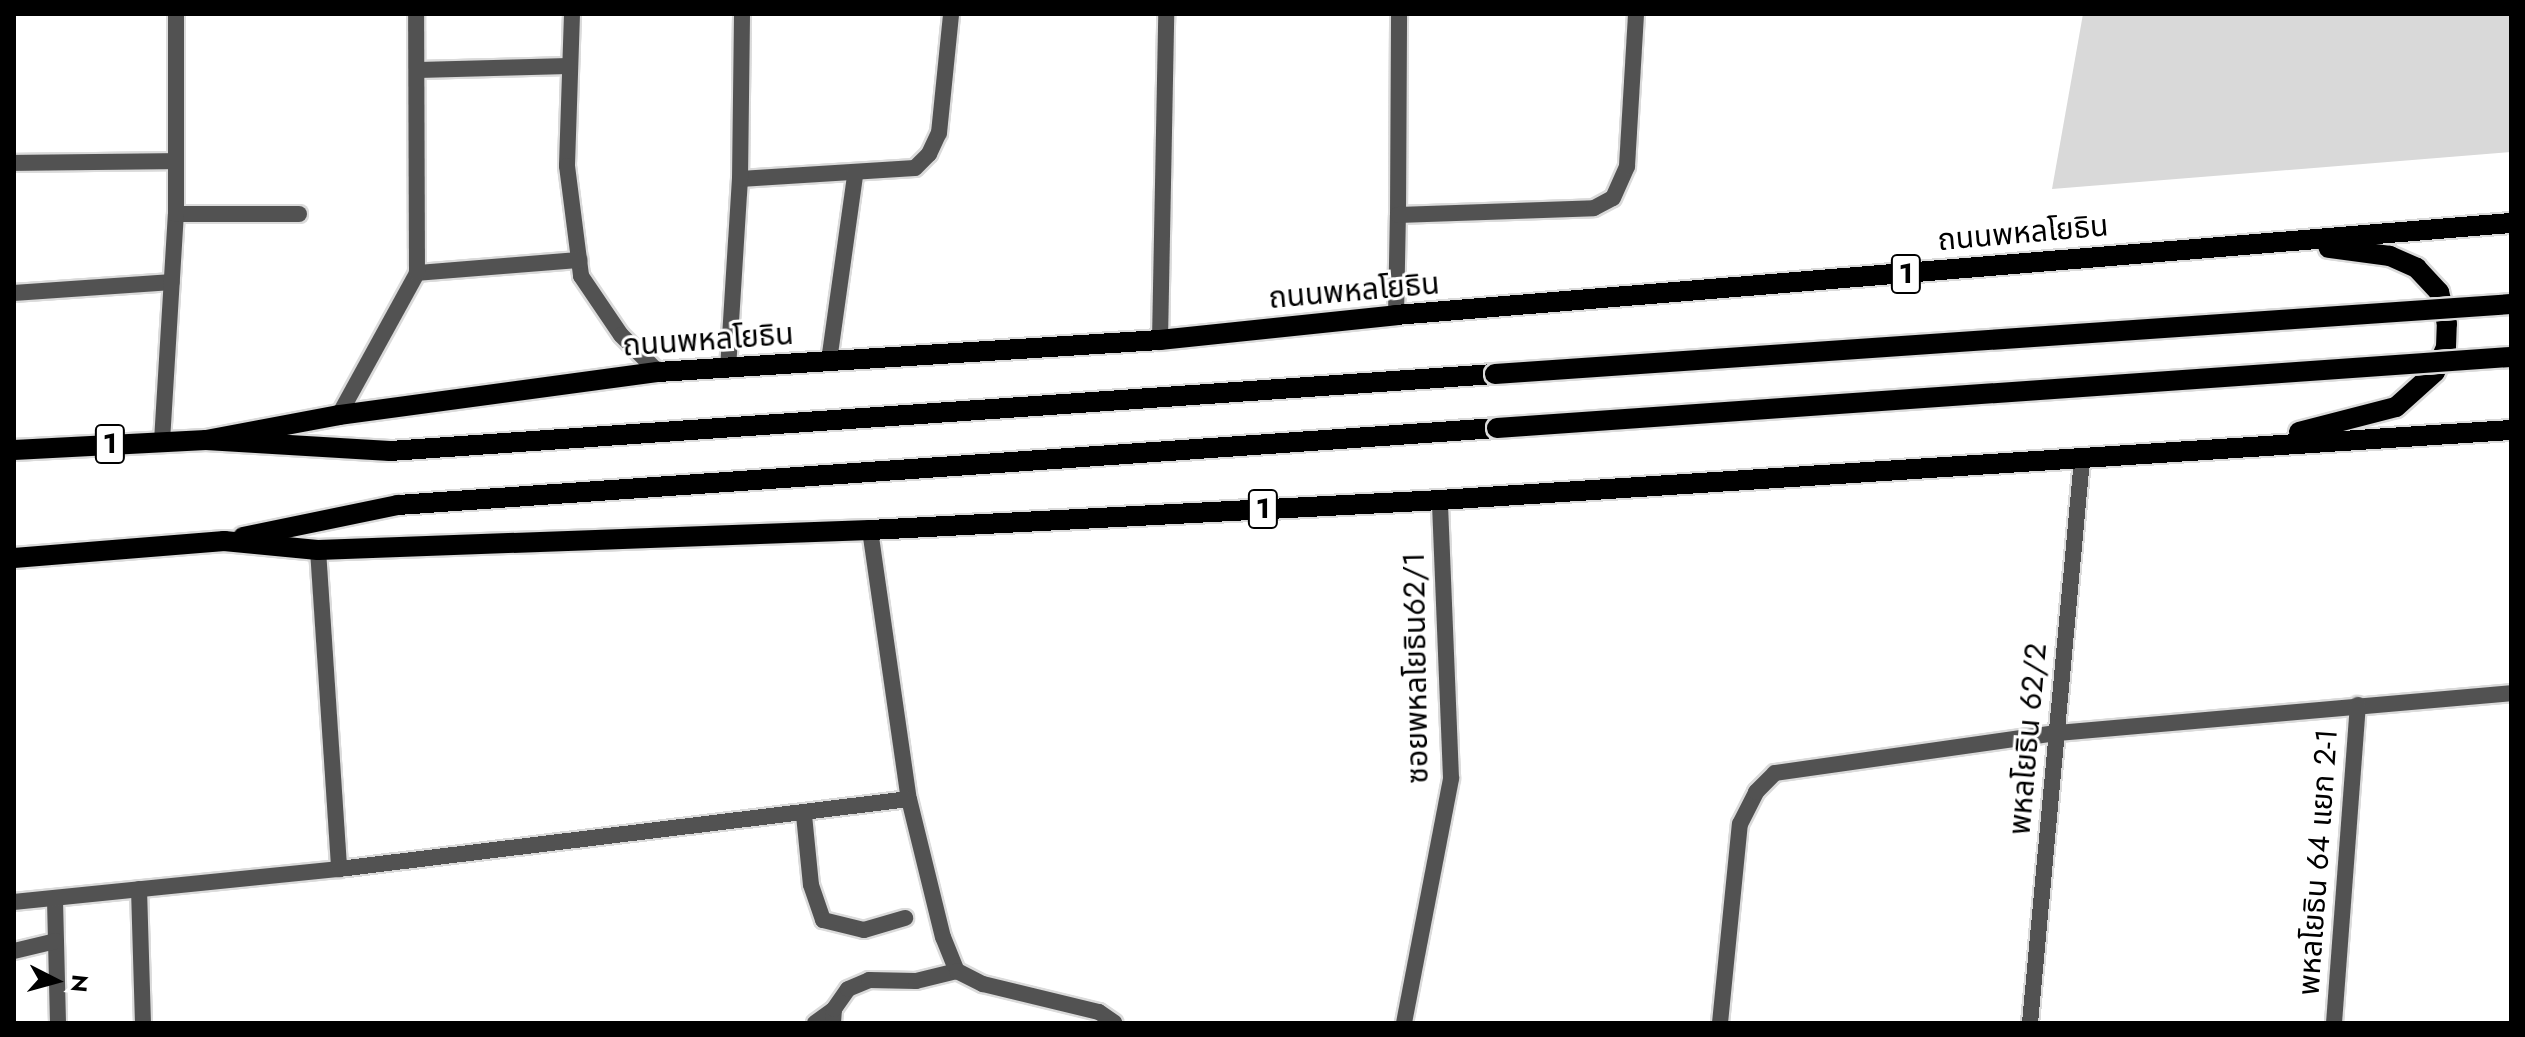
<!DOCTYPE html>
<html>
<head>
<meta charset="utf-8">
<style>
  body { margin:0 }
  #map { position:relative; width:2525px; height:1037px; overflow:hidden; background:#fff; font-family:Jost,"Noto Sans Thai",sans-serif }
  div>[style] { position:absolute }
  .green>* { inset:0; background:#d9d9d9 }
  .roads { filter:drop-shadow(2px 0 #dbdbdb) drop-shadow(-2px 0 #dbdbdb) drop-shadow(0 2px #dbdbdb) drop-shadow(0 -2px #dbdbdb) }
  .lane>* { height:16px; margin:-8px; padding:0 8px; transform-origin:8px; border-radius:8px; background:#525252 }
  .street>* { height:16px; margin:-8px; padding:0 8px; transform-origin:8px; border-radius:8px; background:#525252 }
  .primary>* { height:20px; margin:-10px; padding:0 10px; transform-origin:10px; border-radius:10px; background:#000 }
  .bridges { filter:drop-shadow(2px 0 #dbdbdb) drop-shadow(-2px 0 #dbdbdb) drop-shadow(0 2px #dbdbdb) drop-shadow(0 -2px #dbdbdb) }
  .primary-bridge>* { height:20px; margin:-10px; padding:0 10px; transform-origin:10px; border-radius:10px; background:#000 }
  span { translate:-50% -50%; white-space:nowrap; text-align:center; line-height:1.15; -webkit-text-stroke:6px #fff; paint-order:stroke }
  .shield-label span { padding:2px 6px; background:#fff; border:2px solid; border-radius:6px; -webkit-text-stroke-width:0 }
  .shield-label { font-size:28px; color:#000; font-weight:700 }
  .street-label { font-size:30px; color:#000 }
  .frame { position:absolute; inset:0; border:16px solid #000; pointer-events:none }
  .north { position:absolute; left:16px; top:941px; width:80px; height:80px; -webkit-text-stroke:6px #fff; paint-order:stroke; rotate:96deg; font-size:22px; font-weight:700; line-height:32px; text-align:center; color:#000 }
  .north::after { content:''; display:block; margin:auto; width:28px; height:36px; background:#000; clip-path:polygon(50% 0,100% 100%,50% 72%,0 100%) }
</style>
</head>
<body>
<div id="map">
  <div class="green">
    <div style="clip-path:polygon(2083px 14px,2511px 14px,2511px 152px,2052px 189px)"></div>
  </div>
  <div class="roads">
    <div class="lane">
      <div style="left:572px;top:14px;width:152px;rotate:91.9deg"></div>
      <div style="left:567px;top:166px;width:111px;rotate:82.7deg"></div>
      <div style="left:581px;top:276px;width:71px;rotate:55.9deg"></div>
      <div style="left:621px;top:335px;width:52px;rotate:45deg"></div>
      <div style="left:417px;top:70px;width:153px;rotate:-1.5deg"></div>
      <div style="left:14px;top:163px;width:162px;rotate:-0.7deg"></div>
      <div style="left:740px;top:179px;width:175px;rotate:-3.6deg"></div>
      <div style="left:915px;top:168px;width:20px;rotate:-45deg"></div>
      <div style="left:929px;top:154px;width:23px;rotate:-65deg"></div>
      <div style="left:939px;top:133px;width:120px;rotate:-84.2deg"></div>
      <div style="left:176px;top:214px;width:123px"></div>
      <div style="left:1398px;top:215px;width:201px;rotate:-89.7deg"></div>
      <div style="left:417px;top:273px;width:163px;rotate:-4.6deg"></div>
      <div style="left:14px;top:293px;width:158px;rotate:-4deg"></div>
      <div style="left:1396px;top:315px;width:100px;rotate:-88.9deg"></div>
      <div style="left:1398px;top:215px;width:196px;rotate:-2deg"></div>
      <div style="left:1594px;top:208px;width:21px;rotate:-28deg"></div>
      <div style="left:1613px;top:198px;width:35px;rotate:-66deg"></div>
      <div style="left:1627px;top:166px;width:152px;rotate:-86.6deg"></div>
      <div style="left:1160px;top:340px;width:326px;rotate:-88.9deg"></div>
      <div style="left:829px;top:361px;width:188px;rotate:-82deg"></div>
      <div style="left:728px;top:369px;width:190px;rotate:-86.4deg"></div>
      <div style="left:740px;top:179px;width:165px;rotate:-89.3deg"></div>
      <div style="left:339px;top:415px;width:162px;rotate:-61.2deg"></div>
      <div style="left:417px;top:273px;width:259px;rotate:-90.2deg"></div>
      <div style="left:162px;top:441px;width:227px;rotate:-86.5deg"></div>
      <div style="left:176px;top:214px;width:200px;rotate:-90deg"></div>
      <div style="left:804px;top:815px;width:70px;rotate:84.3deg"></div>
      <div style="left:811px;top:885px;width:37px;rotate:71deg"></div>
      <div style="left:823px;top:920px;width:42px;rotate:13.7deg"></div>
      <div style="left:864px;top:930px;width:43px;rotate:-16.3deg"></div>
      <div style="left:139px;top:889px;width:134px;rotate:88.3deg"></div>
      <div style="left:55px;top:900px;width:123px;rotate:88.6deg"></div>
      <div style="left:14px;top:951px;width:43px;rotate:-13.4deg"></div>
      <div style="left:815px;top:1023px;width:24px;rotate:-36deg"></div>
      <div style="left:833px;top:1023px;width:14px;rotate:-86deg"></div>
      <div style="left:834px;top:1009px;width:24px;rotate:-55deg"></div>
      <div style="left:848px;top:989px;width:23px;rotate:-23deg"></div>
      <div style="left:869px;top:980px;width:47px;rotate:1.2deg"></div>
      <div style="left:916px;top:981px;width:42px;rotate:-13.7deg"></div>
    </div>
    <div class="street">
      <div style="left:870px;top:530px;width:272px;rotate:81.8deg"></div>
      <div style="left:909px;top:799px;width:142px;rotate:76.2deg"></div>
      <div style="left:943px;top:937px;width:37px;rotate:68deg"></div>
      <div style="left:957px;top:971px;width:29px;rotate:27deg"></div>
      <div style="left:983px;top:984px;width:119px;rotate:13.6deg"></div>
      <div style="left:1099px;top:1012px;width:19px;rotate:35deg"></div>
      <div style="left:318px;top:550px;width:320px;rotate:86.2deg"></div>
      <div style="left:14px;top:902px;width:327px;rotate:-5.8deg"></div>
      <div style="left:339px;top:869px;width:574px;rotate:-7deg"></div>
      <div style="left:1404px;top:1023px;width:249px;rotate:-79.1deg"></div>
      <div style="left:1451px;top:778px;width:278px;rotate:-92.3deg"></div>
      <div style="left:1720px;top:1023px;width:200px;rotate:-84.3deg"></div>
      <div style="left:1740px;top:824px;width:36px;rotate:-63deg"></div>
      <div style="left:1756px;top:792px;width:27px;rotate:-45deg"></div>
      <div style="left:1775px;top:773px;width:285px;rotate:-8.1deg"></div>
      <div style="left:2057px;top:733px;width:456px;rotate:-5deg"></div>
      <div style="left:2030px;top:1023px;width:566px;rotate:-84.73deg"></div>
      <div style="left:2334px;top:1023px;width:319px;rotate:-85.7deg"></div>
    </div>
    <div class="primary">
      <div style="left:2299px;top:432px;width:100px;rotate:-14.5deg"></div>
      <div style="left:2396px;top:407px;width:52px;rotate:-41.9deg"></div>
      <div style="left:2435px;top:372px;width:27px;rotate:-66deg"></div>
      <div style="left:2446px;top:347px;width:23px;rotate:-88deg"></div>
      <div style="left:2447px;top:324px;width:33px;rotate:-104deg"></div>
      <div style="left:2439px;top:292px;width:33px;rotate:-133deg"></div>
      <div style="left:2417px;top:268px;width:30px;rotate:-156deg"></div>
      <div style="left:2390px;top:256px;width:62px;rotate:-172.5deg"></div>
      <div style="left:206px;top:440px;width:135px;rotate:-10.6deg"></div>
      <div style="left:339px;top:415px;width:322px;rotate:-7.7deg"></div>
      <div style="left:658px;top:372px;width:503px;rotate:-3.65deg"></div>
      <div style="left:1160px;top:340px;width:237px;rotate:-6deg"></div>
      <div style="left:1396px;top:315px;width:1119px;rotate:-4.72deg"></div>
      <div style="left:14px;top:450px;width:192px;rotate:-3deg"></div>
      <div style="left:206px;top:440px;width:184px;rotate:3.4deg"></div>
      <div style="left:390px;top:451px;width:1108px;rotate:-3.99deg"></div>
      <div style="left:243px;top:537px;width:158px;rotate:-11.7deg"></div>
      <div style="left:398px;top:505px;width:1102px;rotate:-4.01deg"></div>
      <div style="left:14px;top:558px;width:211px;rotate:-4.6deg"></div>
      <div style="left:224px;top:541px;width:94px;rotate:5.5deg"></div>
      <div style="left:318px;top:550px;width:552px;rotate:-2.08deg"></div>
      <div style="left:870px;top:530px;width:571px;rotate:-3.01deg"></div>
      <div style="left:1440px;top:500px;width:1073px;rotate:-3.74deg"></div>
    </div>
  </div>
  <div class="bridges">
    <div class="primary-bridge">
      <div style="left:1495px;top:374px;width:1018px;rotate:-3.94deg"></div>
      <div style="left:1497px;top:428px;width:1016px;rotate:-4.01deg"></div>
    </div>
  </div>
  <div class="shield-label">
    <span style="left:1906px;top:274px">1</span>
    <span style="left:110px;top:444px">1</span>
    <span style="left:1263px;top:509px">1</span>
  </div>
  <div class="street-label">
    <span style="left:2023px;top:233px;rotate:-5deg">ถนนพหลโยธิน</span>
    <span style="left:1354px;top:291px;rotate:-5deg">ถนนพหลโยธิน</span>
    <span style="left:708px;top:340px;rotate:-4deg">ถนนพหลโยธิน</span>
    <span style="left:1416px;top:668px;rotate:-91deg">ซอยพหลโยธิน62/1</span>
    <span style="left:2028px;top:739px;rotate:-85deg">พหลโยธิน 62/2</span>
    <span style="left:2318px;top:862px;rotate:-86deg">พหลโยธิน 64 แยก 2-1</span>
  </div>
  <div class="frame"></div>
  <div class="north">N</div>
</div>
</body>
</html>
